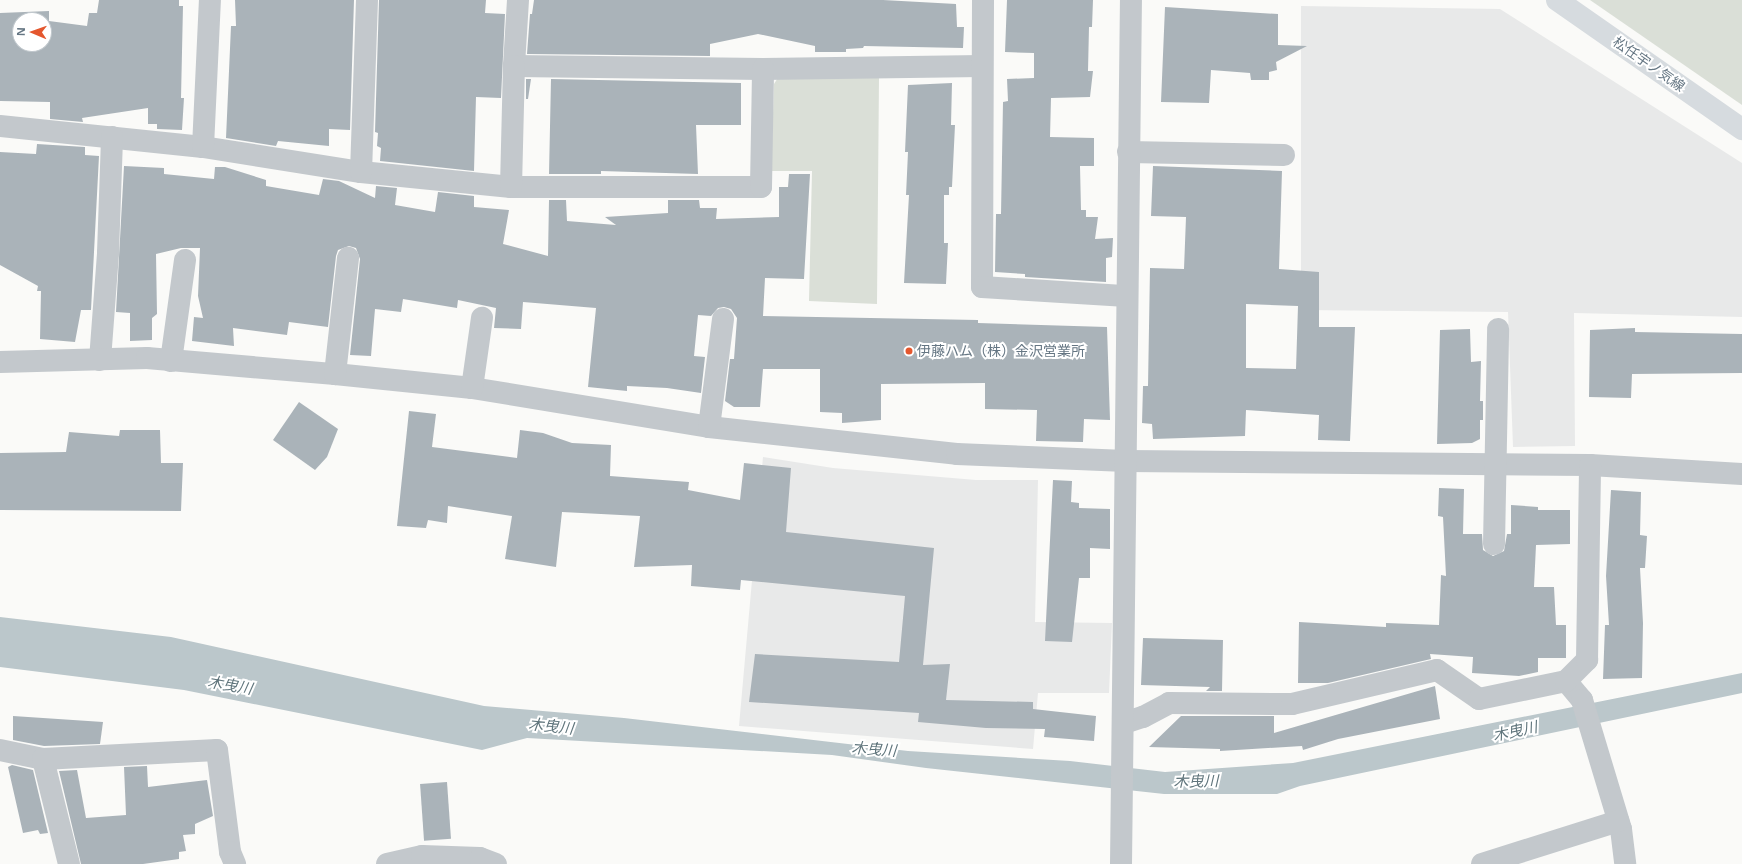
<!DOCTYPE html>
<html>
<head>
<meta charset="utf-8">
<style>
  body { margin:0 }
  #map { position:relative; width:1742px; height:864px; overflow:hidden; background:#fafaf8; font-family:"Open Sans","Noto Sans JP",sans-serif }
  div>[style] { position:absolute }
  .built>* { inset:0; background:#e8e9e9 }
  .green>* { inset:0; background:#dadfd7 }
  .water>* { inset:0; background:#bbc7cb }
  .building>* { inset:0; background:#aab3b9; transform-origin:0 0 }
  .minor>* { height:22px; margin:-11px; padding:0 11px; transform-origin:11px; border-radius:11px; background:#c3c8cc }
  .major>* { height:22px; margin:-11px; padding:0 11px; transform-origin:11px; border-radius:11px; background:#d6dbdf }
  .dots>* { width:11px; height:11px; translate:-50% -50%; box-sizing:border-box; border:2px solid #fff; border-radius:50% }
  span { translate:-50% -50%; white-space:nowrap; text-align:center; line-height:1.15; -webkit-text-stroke:4px #fff; paint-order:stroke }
  .street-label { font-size:14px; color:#657683 }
  .poi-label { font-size:14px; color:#657683 }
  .left { translate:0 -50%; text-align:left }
  .water-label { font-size:15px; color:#60757c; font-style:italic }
  .north { position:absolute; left:12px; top:12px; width:40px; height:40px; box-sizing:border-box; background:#fff; border:1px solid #c1c8cd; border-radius:50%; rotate:272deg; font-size:11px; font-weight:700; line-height:16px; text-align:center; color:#657683 }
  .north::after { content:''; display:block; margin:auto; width:14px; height:18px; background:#e4572e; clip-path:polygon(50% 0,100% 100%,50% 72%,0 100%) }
</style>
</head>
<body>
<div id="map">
  <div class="built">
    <div style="clip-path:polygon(1301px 6px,1500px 9px,1742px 163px,1742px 317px,1574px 313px,1575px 446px,1513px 447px,1508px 312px,1301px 310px)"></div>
    <div style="clip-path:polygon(763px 457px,833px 468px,976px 480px,1038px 480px,1035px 622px,1112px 623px,1109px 693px,1038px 693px,1033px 749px,739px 726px)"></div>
  </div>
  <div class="green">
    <div style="clip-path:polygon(1590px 0,1742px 0,1742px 105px)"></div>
    <div style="clip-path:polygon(779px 76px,879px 78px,877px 304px,809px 301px,812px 171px,771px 171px,774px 84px)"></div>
  </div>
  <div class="water">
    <div style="clip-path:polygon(0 617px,171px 637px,484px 706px,624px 718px,908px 751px,1070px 761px,1165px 772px,1293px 763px,1742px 673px,1742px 693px,1300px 786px,1277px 794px,1164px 794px,926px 768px,832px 755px,527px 738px,482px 750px,184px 690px,0 667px)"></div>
  </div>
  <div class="building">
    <div style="clip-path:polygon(evenodd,99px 0,179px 0,179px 6px,183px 6px,181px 98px,184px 98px,182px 130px,157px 129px,157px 124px,148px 124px,148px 108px,82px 118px,83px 122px,50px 119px,50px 102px,0 101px,0 13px,49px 11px,49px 21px,87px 26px,89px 13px,97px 13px,99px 0,20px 20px,44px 20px,44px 44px,20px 44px,20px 20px)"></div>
    <div style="clip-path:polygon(235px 0,354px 0,350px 130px,329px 129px,329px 146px,278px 141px,276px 146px,226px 138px,231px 26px,236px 26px)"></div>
    <div style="clip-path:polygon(379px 0,486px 0,485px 13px,505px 14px,501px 98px,476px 97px,474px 171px,380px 161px,381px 148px,377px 146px,378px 133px,375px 132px)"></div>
    <div style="clip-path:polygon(534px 0,883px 0,956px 4px,957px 27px,964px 27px,963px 48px,864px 46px,863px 48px,846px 49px,846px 52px,815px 52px,815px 46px,758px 34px,710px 44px,710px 56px,527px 54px,530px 14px,532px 14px)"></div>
    <div style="clip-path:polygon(1007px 0,1093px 0,1092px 27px,1089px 27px,1088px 71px,1093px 71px,1090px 97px,1051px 98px,1050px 137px,1094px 138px,1094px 166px,1080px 166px,1081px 210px,1086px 210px,1086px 217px,1098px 217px,1095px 239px,1113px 238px,1112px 257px,1106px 258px,1106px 282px,1025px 277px,1025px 274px,995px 272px,996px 214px,1001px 214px,1003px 102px,1008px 101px,1007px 79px,1034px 78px,1034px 53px,1005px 52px)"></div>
    <div style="clip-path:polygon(1165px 7px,1278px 14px,1278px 45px,1307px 46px,1276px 62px,1277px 70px,1269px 72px,1269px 80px,1251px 80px,1250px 73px,1211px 70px,1209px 103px,1161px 102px)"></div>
    <div style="clip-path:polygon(526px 79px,531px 79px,528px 99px,526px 99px)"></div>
    <div style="clip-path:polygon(551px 79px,741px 83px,741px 125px,696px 125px,698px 174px,601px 171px,601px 174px,549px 174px)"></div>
    <div style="clip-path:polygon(952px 83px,951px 125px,955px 125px,952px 187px,949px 187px,949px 195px,944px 195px,944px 243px,948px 243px,946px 284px,904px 283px,909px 195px,906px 195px,908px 152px,905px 152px,908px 85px)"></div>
    <div style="clip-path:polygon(37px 144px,85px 147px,85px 155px,99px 156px,91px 310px,81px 310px,75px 342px,40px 339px,41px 291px,37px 291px,38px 286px,0 265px,0 152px,36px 154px)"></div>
    <div style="clip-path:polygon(124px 166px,164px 168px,164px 174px,214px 179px,215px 167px,225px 167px,266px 180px,266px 186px,319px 195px,323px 179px,339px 181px,375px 198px,376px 186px,397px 188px,395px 205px,435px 212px,438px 192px,474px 196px,474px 207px,509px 210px,503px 244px,548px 256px,549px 200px,566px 200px,567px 221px,616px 225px,605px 217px,668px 213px,668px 200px,699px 200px,700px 208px,717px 208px,716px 219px,779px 217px,779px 187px,788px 187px,789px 174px,810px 174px,804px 279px,765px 278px,763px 316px,978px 320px,978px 323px,1107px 327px,1110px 420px,1084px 419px,1083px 442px,1036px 441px,1037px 410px,985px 409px,985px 383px,881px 384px,881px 420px,842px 423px,842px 413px,820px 412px,820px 369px,763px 369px,760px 407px,734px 407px,725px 401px,730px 359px,734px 359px,737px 318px,731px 309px,724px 307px,718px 308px,711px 316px,698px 315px,694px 356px,705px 357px,701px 393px,667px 388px,627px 386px,627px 391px,588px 387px,596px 308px,523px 302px,521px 329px,494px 328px,496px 308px,458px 300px,457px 308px,403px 299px,401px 312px,375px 309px,371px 356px,350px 355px,360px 259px,356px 248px,349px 246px,338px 250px,336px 256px,328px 327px,289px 322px,287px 335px,233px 328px,234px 346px,192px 341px,194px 317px,203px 318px,198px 296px,200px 248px,181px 248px,156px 254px,157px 314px,152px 318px,152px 340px,130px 341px,130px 313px,116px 312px)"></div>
    <div style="clip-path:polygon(evenodd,1153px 166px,1282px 171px,1279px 269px,1319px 272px,1319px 327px,1355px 327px,1350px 441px,1318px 440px,1319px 415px,1246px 410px,1245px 436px,1153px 439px,1152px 424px,1142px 423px,1143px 386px,1148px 386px,1150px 268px,1184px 269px,1186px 217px,1151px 216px,1153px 166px,1246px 304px,1298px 306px,1296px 369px,1246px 368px,1246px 304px)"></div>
    <div style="clip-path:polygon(1635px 328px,1635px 332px,1742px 334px,1742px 373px,1632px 374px,1631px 398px,1589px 397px,1590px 330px)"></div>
    <div style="clip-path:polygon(1470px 329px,1471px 362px,1481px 361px,1480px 401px,1483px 401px,1483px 420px,1480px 420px,1480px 439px,1472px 443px,1437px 444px,1440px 330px)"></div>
    <div style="clip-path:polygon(299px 402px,338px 429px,327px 457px,315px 470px,273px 440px)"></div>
    <div style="clip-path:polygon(409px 411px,436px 414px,432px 447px,517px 458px,520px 430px,543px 433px,572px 443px,611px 445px,610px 476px,689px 482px,688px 490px,740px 500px,744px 463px,791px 468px,786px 532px,934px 548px,923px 665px,950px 664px,946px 700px,1033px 702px,1033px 709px,1096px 716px,1094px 741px,1044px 737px,1045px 729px,986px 728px,918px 722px,919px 713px,749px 702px,755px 654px,899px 662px,905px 596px,741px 580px,740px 590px,691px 586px,692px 565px,634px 567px,640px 516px,562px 512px,556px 567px,505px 559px,512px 516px,448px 506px,447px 523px,428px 520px,426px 528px,397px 526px)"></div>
    <div style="clip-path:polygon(120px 430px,160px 430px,161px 463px,183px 463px,181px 511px,0 510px,0 453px,66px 452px,69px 432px,119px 436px)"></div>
    <div style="clip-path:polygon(1053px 480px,1072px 481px,1071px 502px,1079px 503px,1079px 508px,1110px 509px,1110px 549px,1090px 548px,1090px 578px,1079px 578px,1072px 642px,1045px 641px)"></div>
    <div style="clip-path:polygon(1439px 488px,1464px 489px,1463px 534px,1482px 534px,1483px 550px,1493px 556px,1504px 551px,1507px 534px,1511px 534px,1511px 505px,1538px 507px,1538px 510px,1570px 510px,1570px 544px,1536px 545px,1534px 587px,1554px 587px,1556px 625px,1566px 625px,1566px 658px,1538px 658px,1538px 672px,1519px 676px,1472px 673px,1473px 657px,1430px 654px,1431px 659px,1328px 683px,1298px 683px,1299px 622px,1386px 627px,1386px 623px,1439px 625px,1441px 575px,1446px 576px,1443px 517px,1438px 516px)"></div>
    <div style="clip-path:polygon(1611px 490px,1641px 492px,1640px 535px,1647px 536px,1645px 568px,1640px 568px,1643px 623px,1642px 678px,1603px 679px,1605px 625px,1609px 625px,1606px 576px)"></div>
    <div style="clip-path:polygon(1143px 638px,1223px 640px,1222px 691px,1206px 691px,1210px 687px,1141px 685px)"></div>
    <div style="clip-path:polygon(1435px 686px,1440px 719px,1338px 739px,1303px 750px,1302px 746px,1220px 751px,1220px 749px,1149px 747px,1181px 716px,1274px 716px,1274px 733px)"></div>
    <div style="clip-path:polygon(13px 716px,103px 722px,100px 744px,44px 746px,13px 740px)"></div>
    <div style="clip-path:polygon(12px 765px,33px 770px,48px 833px,40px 834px,38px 830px,23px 833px,8px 767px)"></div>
    <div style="clip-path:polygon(147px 766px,148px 787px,207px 780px,213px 816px,195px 824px,195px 834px,183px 835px,186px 851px,179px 852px,179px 859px,143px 864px,81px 864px,59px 771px,77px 770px,86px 818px,126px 815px,124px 767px)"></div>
    <div style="left:447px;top:782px;width:57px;height:27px;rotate:86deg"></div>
  </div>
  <div class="minor">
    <div style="left:518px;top:0;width:66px;rotate:93.5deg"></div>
    <div style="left:514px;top:66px;width:249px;rotate:0.7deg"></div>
    <div style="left:763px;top:69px;width:219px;rotate:-0.8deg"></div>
    <div style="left:983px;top:0;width:287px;rotate:90.2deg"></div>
    <div style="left:982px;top:287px;width:145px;rotate:3.6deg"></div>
    <div style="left:0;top:126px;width:204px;rotate:5.9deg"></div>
    <div style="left:203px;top:147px;width:160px;rotate:9deg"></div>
    <div style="left:361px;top:172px;width:151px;rotate:5.7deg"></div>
    <div style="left:511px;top:187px;width:250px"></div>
    <div style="left:761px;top:187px;width:118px;rotate:-89deg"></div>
    <div style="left:203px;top:147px;width:147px;rotate:-87.3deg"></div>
    <div style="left:1128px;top:152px;width:156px;rotate:1.1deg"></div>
    <div style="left:361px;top:172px;width:172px;rotate:-88deg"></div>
    <div style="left:511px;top:187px;width:121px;rotate:-88.6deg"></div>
    <div style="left:100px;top:360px;width:107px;rotate:-85.7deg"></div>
    <div style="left:108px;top:253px;width:116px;rotate:-88deg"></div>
    <div style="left:171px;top:361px;width:102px;rotate:-82.1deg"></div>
    <div style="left:0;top:362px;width:147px;rotate:-1.6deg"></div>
    <div style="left:147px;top:358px;width:189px;rotate:4.9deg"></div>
    <div style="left:335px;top:374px;width:138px;rotate:5.8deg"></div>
    <div style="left:472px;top:388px;width:240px;rotate:9.3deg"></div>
    <div style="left:709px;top:427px;width:249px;rotate:6.2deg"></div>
    <div style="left:957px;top:454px;width:169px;rotate:2.4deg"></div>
    <div style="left:1126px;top:461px;width:464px;rotate:0.5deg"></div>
    <div style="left:1590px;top:465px;width:152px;rotate:3.4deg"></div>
    <div style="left:335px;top:374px;width:117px;rotate:-83.6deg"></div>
    <div style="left:472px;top:388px;width:71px;rotate:-81.9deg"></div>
    <div style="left:709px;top:427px;width:109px;rotate:-82.6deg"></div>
    <div style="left:1494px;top:544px;width:215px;rotate:-88.9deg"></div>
    <div style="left:1566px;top:681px;width:25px;rotate:50deg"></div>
    <div style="left:1582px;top:700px;width:135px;rotate:73.2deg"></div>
    <div style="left:1621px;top:829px;width:35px;rotate:83deg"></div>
    <div style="left:1124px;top:723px;width:20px;rotate:-18deg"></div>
    <div style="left:1143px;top:717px;width:30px;rotate:-28deg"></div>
    <div style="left:1169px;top:703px;width:123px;rotate:0.5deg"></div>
    <div style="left:1292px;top:704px;width:149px;rotate:-13.2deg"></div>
    <div style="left:1437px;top:670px;width:51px;rotate:34.6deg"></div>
    <div style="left:1479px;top:699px;width:89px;rotate:-11.7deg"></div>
    <div style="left:1566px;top:681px;width:30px;rotate:-45deg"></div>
    <div style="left:1587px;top:660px;width:195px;rotate:-89.1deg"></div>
    <div style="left:0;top:750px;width:44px;rotate:11.8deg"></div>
    <div style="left:43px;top:759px;width:108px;rotate:76.1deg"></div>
    <div style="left:43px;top:759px;width:174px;rotate:-3deg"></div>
    <div style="left:217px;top:750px;width:103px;rotate:82.7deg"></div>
    <div style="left:230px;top:852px;width:13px;rotate:67deg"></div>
    <div style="left:387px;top:864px;width:36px;rotate:-13deg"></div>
    <div style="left:422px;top:856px;width:58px;rotate:2deg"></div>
    <div style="left:480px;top:858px;width:17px;rotate:21deg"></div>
    <div style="left:1121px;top:864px;width:864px;rotate:-89.34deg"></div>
    <div style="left:1482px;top:864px;width:143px;rotate:-17.5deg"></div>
  </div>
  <div class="major">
    <div style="left:1557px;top:0;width:226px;rotate:34.9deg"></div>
  </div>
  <div class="dots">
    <div style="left:909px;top:351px;background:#e4572e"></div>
  </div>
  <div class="street-label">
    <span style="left:1649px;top:64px;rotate:35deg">松任宇ノ気線</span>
  </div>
  <div class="poi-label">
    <span class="left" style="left:917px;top:351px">伊藤ハム（株）金沢営業所</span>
  </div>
  <div class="water-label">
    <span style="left:230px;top:685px;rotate:10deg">木曳川</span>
    <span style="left:551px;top:726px;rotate:6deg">木曳川</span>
    <span style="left:1515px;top:731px;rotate:-12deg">木曳川</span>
    <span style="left:874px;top:749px;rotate:4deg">木曳川</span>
    <span style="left:1196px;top:781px;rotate:-1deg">木曳川</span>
  </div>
  <div class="north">N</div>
</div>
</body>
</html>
